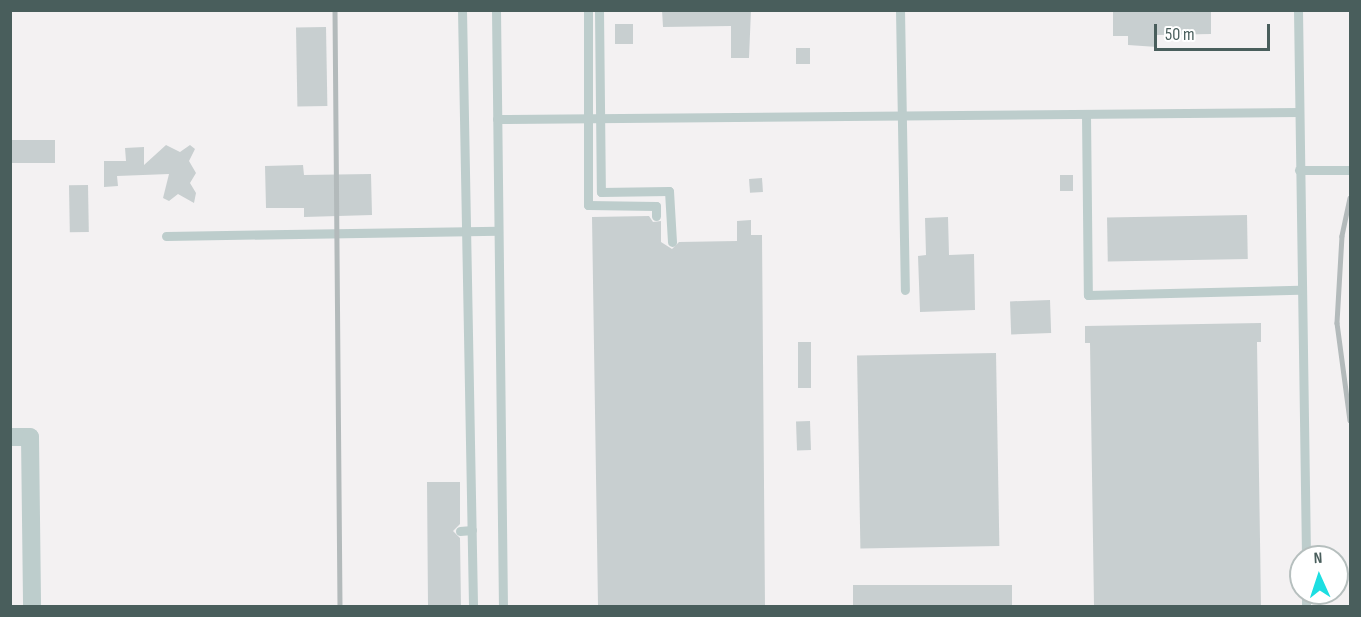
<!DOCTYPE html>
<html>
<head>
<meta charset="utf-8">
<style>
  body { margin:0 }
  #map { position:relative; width:1361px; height:617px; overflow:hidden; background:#f3f1f2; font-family:"Sofia Sans Condensed",sans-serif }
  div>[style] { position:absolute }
  .building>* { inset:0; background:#c8cfd0; transform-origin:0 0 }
  .service>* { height:9px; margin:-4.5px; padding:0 4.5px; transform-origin:4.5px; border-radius:4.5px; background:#bdcdcc }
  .minor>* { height:18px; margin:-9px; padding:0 9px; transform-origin:9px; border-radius:9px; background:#bdcdcc }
  .rail>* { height:4.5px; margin:-2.25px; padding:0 2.25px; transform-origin:2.25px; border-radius:2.25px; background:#b3babb }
  .service-bridge>* { height:9px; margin:-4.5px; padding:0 4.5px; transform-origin:4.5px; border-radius:4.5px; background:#bdcdcc }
  span { translate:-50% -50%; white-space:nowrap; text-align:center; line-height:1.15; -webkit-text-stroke:4.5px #fff; paint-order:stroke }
  .frame { position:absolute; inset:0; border:12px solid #495e5c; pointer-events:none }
  .north { position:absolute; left:1289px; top:545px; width:60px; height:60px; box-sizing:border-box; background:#fff; border:2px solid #b6bfbe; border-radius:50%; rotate:357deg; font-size:16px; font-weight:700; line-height:24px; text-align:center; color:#495e5c }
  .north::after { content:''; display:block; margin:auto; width:21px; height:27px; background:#1ddee1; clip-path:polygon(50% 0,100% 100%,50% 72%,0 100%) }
  .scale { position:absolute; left:1154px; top:24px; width:116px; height:27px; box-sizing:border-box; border:3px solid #495e5c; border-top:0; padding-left:8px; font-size:18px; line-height:21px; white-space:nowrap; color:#495e5c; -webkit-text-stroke:4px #fff; paint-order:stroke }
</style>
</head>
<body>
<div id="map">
  <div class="building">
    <div style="clip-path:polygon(662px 10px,751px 10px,749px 58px,731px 58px,731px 26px,663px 27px)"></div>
    <div style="clip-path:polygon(1113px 10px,1211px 10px,1211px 34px,1157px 35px,1157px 47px,1128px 45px,1128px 36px,1113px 36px)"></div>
    <div style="left:633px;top:24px;width:20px;height:18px;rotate:90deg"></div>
    <div style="left:326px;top:27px;width:79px;height:30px;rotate:89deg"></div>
    <div style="left:796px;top:48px;width:14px;height:16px"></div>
    <div style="left:55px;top:140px;width:23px;height:45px;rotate:90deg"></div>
    <div style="clip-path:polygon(166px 145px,180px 152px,190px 145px,195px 149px,189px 161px,196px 173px,190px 183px,196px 193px,194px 203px,178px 194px,169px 201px,163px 198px,169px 174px,117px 176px,118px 186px,104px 187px,104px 161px,126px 161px,125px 148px,144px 147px,144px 165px)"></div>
    <div style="clip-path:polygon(303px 165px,304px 175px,371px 174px,372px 215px,304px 217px,304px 208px,266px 208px,265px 166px)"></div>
    <div style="left:1060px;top:175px;width:13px;height:16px"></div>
    <div style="left:762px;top:178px;width:14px;height:13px;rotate:86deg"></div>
    <div style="left:88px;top:185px;width:47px;height:19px;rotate:89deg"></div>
    <div style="left:1247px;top:215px;width:44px;height:140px;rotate:89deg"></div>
    <div style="clip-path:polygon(649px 216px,653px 222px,661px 221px,661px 242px,672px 249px,679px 242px,737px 241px,737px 221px,751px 220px,751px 235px,762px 235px,765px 606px,598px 606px,592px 217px)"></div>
    <div style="clip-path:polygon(948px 217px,949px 255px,974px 254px,975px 310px,920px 312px,918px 256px,926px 255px,925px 218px)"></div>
    <div style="left:1050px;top:300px;width:33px;height:40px;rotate:88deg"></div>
    <div style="clip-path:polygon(1261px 323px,1261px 342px,1257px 342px,1261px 606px,1094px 606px,1090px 343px,1085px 343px,1085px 326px)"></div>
    <div style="left:798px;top:342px;width:13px;height:46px"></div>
    <div style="left:996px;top:353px;width:193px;height:139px;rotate:89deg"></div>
    <div style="left:810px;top:421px;width:29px;height:14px;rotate:88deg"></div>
    <div style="clip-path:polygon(427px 482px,460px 482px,460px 524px,453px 531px,460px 538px,461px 606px,428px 606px)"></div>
    <div style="left:1012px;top:585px;width:21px;height:159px;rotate:90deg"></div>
  </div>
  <div class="service">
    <div style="left:496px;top:10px;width:596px;rotate:89.33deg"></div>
    <div style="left:900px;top:10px;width:280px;rotate:89deg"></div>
    <div style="left:1298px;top:10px;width:547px;rotate:89.16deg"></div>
    <div style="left:1086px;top:115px;width:180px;rotate:89.4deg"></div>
    <div style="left:1088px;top:295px;width:211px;rotate:-1.4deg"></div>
    <div style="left:497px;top:119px;width:802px;rotate:-0.5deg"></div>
    <div style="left:1299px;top:170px;width:51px"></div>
    <div style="left:166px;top:236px;width:332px;rotate:-0.9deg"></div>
    <div style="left:460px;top:531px;width:12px;rotate:-5deg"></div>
    <div style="left:1306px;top:593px;width:13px;rotate:90deg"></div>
  </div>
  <div class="minor">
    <div style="left:10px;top:437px;width:20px"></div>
    <div style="left:30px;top:437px;width:169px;rotate:89.3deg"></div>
  </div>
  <div class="rail">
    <div style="left:335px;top:10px;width:596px;rotate:89.52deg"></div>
    <div style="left:1350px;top:198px;width:39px;rotate:102deg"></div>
    <div style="left:1342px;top:236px;width:87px;rotate:93.3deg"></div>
    <div style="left:1337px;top:323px;width:98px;rotate:82.4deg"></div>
  </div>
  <div class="service-bridge">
    <div style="left:462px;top:10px;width:596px;rotate:88.94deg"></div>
    <div style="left:588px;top:10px;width:195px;rotate:90deg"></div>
    <div style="left:588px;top:205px;width:68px;rotate:0.8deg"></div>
    <div style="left:656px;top:206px;width:10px;rotate:90deg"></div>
    <div style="left:599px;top:10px;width:182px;rotate:89.4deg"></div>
    <div style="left:601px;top:192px;width:68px;rotate:-0.8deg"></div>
    <div style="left:669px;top:191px;width:51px;rotate:86.6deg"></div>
  </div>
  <div class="frame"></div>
  <div class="north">N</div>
  <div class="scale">50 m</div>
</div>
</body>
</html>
